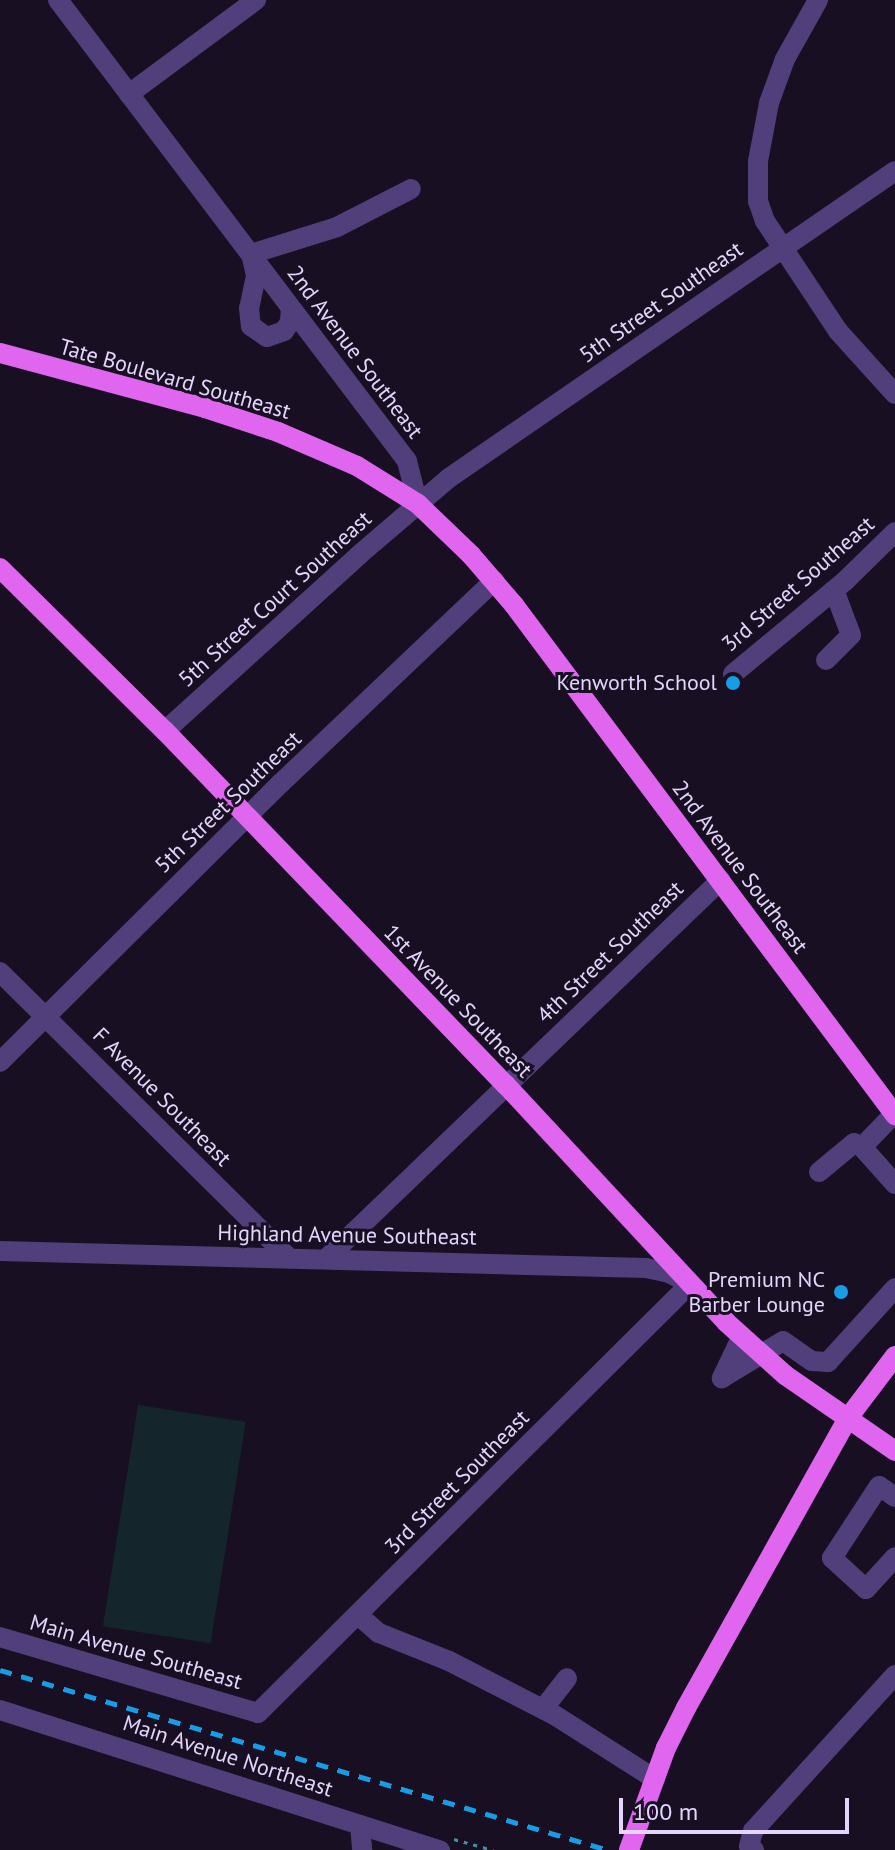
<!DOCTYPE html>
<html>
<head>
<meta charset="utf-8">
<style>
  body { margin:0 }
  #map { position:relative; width:895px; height:1850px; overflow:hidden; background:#181022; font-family:"PT Sans",sans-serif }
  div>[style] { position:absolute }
  .green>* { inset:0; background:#14262b; transform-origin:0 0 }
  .path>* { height:3px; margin-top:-1.5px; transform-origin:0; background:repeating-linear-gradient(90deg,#3a94aa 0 4px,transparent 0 10px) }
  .minor>* { height:20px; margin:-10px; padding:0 10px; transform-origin:10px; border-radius:10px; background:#513f7c }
  .major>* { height:20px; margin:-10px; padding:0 10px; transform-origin:10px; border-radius:10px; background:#e066f0 }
  .rail>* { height:5px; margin-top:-2.5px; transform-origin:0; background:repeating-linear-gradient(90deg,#169de6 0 12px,transparent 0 22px) }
  .dots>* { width:22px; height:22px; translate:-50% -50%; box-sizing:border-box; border:4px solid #181022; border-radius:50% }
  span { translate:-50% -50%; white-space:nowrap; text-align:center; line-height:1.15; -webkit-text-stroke:6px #181022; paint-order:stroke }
  .street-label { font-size:22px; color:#e3d5fb }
  .poi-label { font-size:22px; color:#e3d5fb }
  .right { translate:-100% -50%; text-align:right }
  .scale { position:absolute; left:619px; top:1798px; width:230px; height:36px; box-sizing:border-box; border:4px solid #e3d5fb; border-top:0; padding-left:10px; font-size:24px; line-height:28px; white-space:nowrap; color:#e3d5fb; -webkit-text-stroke:6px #181022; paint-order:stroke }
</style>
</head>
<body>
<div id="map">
  <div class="green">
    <div style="left:138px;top:1405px;width:109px;height:224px;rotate:9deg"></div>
  </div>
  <div class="path">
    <div style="left:454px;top:1839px;width:41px;rotate:15.8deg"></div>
  </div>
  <div class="minor">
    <div style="left:58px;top:0;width:578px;rotate:52.87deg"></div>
    <div style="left:407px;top:461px;width:44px;rotate:75.7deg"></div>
    <div style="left:818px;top:0;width:68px;rotate:119.2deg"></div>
    <div style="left:785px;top:59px;width:47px;rotate:110deg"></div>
    <div style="left:769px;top:103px;width:59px;rotate:100.7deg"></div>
    <div style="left:758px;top:161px;width:40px;rotate:90deg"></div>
    <div style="left:758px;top:201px;width:21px;rotate:71deg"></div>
    <div style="left:765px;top:221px;width:132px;rotate:56.4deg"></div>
    <div style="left:838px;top:331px;width:85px;rotate:47.9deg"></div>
    <div style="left:129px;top:94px;width:158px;rotate:-36.5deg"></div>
    <div style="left:251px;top:254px;width:90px;rotate:-17.4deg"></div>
    <div style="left:337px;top:227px;width:83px;rotate:-27.2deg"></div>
    <div style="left:252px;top:258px;width:18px;rotate:77deg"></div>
    <div style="left:256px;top:276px;width:33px;rotate:102deg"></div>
    <div style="left:249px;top:308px;width:18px;rotate:84deg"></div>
    <div style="left:251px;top:326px;width:19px;rotate:35deg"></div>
    <div style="left:267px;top:337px;width:18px;rotate:-19deg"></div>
    <div style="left:284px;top:331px;width:11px;rotate:-56deg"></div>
    <div style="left:290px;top:322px;width:13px;rotate:-86deg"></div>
    <div style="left:826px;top:660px;width:35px;rotate:-45deg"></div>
    <div style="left:851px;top:635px;width:48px;rotate:-110.7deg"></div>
    <div style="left:733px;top:674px;width:146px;rotate:-39.7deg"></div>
    <div style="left:845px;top:581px;width:70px;rotate:-44.4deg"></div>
    <div style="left:165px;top:731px;width:263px;rotate:-42.2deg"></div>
    <div style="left:360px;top:554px;width:117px;rotate:-40.5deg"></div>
    <div style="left:449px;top:478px;width:541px;rotate:-34.54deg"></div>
    <div style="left:0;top:972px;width:407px;rotate:44.7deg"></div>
    <div style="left:0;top:1062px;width:396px;rotate:-44.8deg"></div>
    <div style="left:281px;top:783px;width:294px;rotate:-43.5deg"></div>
    <div style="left:862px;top:1147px;width:46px;rotate:-45.9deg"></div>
    <div style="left:819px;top:1172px;width:45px;rotate:-39.6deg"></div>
    <div style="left:854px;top:1143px;width:9px;rotate:27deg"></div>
    <div style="left:862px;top:1147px;width:50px;rotate:48.3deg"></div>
    <div style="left:0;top:1251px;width:646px;rotate:1.51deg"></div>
    <div style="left:646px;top:1268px;width:24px;rotate:12deg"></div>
    <div style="left:669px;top:1273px;width:24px;rotate:28deg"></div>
    <div style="left:690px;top:1284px;width:609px;rotate:135.2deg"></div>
    <div style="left:258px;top:1713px;width:269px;rotate:-163.6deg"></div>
    <div style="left:326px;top:1259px;width:547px;rotate:-43.82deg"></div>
    <div style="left:742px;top:1336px;width:47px;rotate:115.5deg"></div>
    <div style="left:722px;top:1378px;width:71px;rotate:-31.2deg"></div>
    <div style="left:783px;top:1341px;width:35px;rotate:35deg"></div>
    <div style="left:812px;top:1361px;width:16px;rotate:4deg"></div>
    <div style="left:828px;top:1362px;width:100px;rotate:-47.8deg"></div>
    <div style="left:895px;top:1497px;width:19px;rotate:-145deg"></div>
    <div style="left:879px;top:1486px;width:86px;rotate:123.1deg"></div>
    <div style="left:832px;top:1558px;width:46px;rotate:42.4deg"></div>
    <div style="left:866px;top:1589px;width:43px;rotate:-47.8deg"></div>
    <div style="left:358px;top:1615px;width:28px;rotate:41deg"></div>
    <div style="left:379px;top:1633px;width:75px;rotate:21.8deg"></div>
    <div style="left:449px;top:1661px;width:120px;rotate:27.2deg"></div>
    <div style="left:556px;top:1716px;width:117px;rotate:32.5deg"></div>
    <div style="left:543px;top:1709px;width:39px;rotate:-52deg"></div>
    <div style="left:0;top:1710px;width:462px;rotate:17.7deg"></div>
    <div style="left:360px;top:1825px;width:25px;rotate:85deg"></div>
    <div style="left:754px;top:1850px;width:6px;rotate:-141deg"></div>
    <div style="left:749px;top:1846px;width:16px;rotate:-75deg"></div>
    <div style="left:753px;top:1831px;width:211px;rotate:-47.7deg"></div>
  </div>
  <div class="major">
    <div style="left:0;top:353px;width:212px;rotate:15deg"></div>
    <div style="left:205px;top:408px;width:77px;rotate:18.2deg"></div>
    <div style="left:278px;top:432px;width:86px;rotate:23.3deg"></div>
    <div style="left:357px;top:466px;width:72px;rotate:31.9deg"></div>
    <div style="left:418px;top:504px;width:74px;rotate:43.9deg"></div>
    <div style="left:471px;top:555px;width:66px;rotate:49.3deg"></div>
    <div style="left:514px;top:605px;width:637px;rotate:53.24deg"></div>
    <div style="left:0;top:568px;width:232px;rotate:44.7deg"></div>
    <div style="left:165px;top:731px;width:492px;rotate:46.1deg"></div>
    <div style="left:506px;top:1085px;width:323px;rotate:47.1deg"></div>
    <div style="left:726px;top:1322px;width:79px;rotate:41.9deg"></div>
    <div style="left:785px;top:1375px;width:134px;rotate:34.6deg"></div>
    <div style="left:629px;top:1850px;width:109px;rotate:-70.1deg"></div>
    <div style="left:666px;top:1748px;width:45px;rotate:-63.4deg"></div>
    <div style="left:686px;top:1708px;width:332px;rotate:-60.8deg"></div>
    <div style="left:848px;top:1418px;width:78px;rotate:-52.8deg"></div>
  </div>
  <div class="rail">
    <div style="left:0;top:1670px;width:634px;rotate:16.49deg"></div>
  </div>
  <div class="dots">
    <div style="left:733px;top:683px;background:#169de6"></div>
    <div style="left:841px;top:1292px;background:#169de6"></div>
  </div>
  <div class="street-label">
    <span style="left:661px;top:302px;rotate:-35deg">5th Street Southeast</span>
    <span style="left:355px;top:352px;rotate:53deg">2nd Avenue Southeast</span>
    <span style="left:175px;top:379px;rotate:16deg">Tate Boulevard Southeast</span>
    <span style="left:798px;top:584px;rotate:-41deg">3rd Street Southeast</span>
    <span style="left:275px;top:599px;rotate:-42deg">5th Street Court Southeast</span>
    <span style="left:228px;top:802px;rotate:-44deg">5th Street Southeast</span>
    <span style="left:740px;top:867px;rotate:53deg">2nd Avenue Southeast</span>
    <span style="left:610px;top:952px;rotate:-44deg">4th Street Southeast</span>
    <span style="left:458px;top:1001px;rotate:46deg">1st Avenue Southeast</span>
    <span style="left:162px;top:1097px;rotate:45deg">F Avenue Southeast</span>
    <span style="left:347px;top:1235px;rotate:1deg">Highland Avenue Southeast</span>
    <span style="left:457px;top:1482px;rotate:-45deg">3rd Street Southeast</span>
    <span style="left:136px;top:1652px;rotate:16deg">Main Avenue Southeast</span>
    <span style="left:228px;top:1756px;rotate:18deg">Main Avenue Northeast</span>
  </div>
  <div class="poi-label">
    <span class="right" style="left:717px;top:683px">Kenworth School</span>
    <span class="right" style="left:825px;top:1292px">Premium NC<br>Barber Lounge</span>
  </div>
  <div class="scale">100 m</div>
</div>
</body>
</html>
